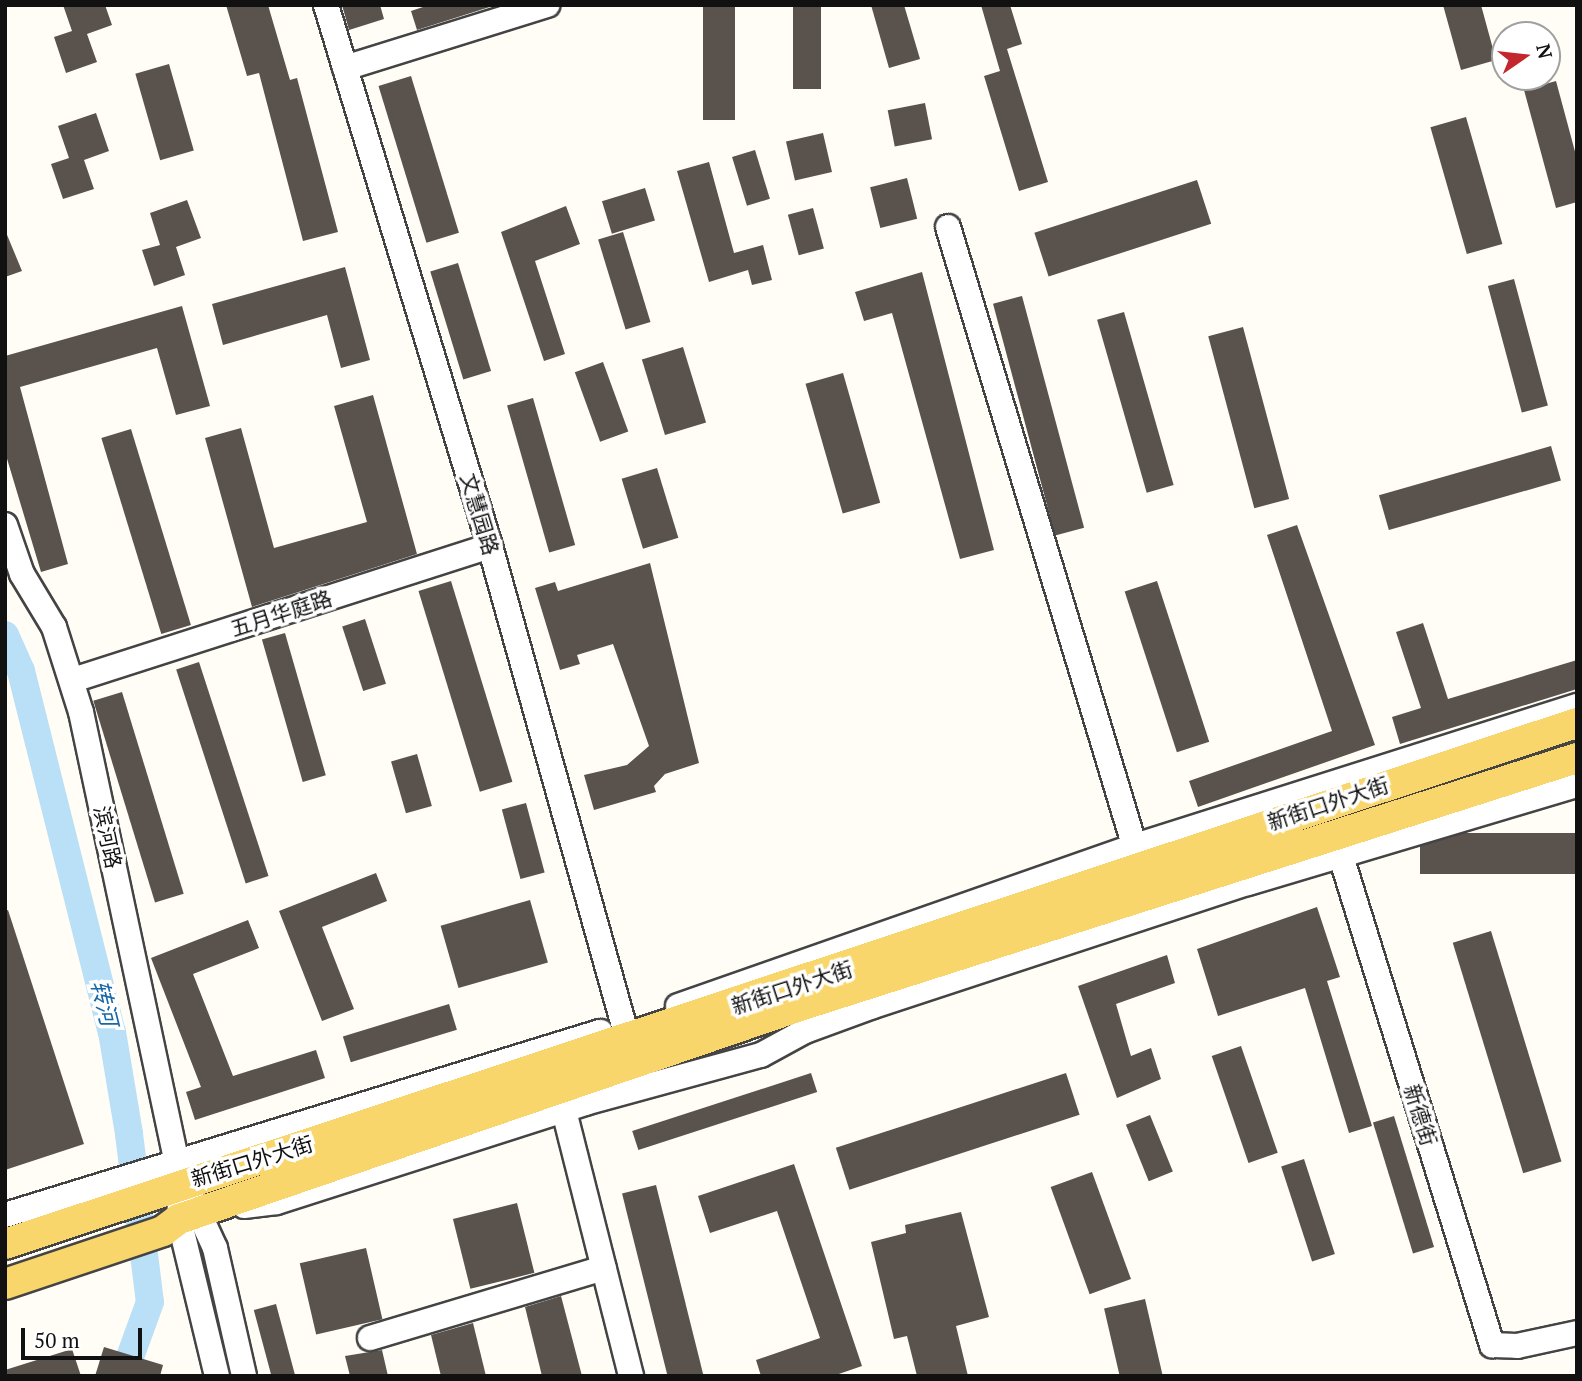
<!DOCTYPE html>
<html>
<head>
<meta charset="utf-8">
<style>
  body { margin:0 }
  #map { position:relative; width:1582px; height:1381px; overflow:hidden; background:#fffdf5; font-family:"PT Serif","Noto Sans SC",serif }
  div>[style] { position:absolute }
  .river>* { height:28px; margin:-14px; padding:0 14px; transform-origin:14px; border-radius:14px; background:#b9e0f7 }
  .building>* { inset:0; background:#5a524d; transform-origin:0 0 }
  .roads { filter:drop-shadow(2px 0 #444) drop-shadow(-2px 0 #444) drop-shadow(0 2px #444) drop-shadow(0 -2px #444) }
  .minor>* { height:24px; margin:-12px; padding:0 12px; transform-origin:12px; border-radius:12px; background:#fff }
  .major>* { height:30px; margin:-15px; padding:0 15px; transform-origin:15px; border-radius:15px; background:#f9d66b }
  span { translate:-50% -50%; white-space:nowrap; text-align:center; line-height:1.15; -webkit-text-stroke:7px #fff; paint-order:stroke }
  .street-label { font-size:21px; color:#111 }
  .water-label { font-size:23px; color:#1768a6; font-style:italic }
  .frame { position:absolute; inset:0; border:7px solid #111; pointer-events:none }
  .north { position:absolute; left:1491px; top:21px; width:70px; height:70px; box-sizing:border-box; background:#fff; border:2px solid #a0a0a0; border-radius:50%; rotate:76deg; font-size:19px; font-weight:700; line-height:28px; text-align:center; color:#111 }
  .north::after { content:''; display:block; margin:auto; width:24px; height:32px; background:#c4262e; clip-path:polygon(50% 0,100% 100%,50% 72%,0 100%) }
  .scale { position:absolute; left:21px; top:1328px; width:121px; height:32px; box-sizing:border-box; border:4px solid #111; border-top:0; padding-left:9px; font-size:21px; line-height:24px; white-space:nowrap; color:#111; -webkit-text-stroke:5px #fff; paint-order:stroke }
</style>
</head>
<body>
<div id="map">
  <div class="river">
    <div style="left:5px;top:635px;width:39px;rotate:66deg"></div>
    <div style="left:21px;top:671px;width:372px;rotate:75.9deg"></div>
    <div style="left:112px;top:1032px;width:103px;rotate:80.5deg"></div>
    <div style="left:129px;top:1134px;width:169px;rotate:82.9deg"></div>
    <div style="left:150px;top:1302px;width:79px;rotate:110deg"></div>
  </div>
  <div class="building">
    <div style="clip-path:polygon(63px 5px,105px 5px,112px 25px,87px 34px,97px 62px,66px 73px,54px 37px,72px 31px)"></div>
    <div style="clip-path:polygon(226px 5px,268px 5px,290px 80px,297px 78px,338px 232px,303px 241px,259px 73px,247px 76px)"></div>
    <div style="clip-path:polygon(342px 5px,380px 5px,384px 19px,349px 30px)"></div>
    <div style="clip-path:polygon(429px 5px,496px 5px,417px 30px,411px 11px)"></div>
    <div style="left:703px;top:5px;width:32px;height:115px"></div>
    <div style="left:793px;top:5px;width:28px;height:84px"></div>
    <div style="clip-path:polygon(871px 5px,904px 5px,920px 59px,889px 68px)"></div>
    <div style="clip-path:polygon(981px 5px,1010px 5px,1022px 44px,1007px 49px,1048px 182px,1019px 191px,984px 76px,1000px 71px)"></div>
    <div style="clip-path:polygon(1443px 5px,1481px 5px,1496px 60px,1461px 70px)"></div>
    <div style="left:169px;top:64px;width:90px;height:35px;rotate:74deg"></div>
    <div style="left:411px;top:76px;width:164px;height:34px;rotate:73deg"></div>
    <div style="clip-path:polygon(1556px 81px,1577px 159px,1577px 202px,1556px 208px,1524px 90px)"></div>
    <div style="left:925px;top:103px;width:37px;height:38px;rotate:79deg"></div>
    <div style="clip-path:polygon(96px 113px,109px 151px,84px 160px,94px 189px,63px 199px,51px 164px,69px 158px,58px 126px)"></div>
    <div style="left:1466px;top:117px;width:132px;height:37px;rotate:74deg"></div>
    <div style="left:823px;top:133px;width:40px;height:38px;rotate:77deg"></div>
    <div style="left:755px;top:150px;width:51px;height:24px;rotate:73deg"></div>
    <div style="clip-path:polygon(709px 162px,734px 253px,763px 245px,772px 280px,752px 285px,748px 270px,709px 282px,677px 171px)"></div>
    <div style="left:907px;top:178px;width:42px;height:38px;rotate:76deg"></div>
    <div style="left:1197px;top:180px;width:46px;height:171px;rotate:72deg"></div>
    <div style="left:645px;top:188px;width:34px;height:45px;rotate:73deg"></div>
    <div style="clip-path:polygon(187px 200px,201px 238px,176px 247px,185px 275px,154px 286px,142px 250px,160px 245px,150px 213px)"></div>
    <div style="clip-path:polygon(566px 206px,580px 244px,535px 261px,565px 354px,544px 361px,501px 232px)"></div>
    <div style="left:813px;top:208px;width:42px;height:26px;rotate:75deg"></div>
    <div style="clip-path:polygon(5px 230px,22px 271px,5px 277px)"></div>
    <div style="left:623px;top:232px;width:94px;height:26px;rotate:73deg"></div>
    <div style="left:458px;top:263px;width:113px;height:29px;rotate:73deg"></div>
    <div style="clip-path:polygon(345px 267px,370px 360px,341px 368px,327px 315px,223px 345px,212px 304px)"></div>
    <div style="clip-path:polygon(922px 272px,994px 550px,960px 559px,892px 313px,864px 321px,855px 292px)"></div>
    <div style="left:1514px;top:279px;width:131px;height:27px;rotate:75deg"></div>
    <div style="left:1022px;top:296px;width:240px;height:30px;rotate:75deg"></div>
    <div style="clip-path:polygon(182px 306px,210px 406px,176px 415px,157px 348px,20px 387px,68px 564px,41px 572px,5px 452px,5px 356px)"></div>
    <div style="left:1124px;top:312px;width:180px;height:28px;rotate:74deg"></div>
    <div style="left:1243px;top:327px;width:178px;height:36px;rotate:75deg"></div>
    <div style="left:683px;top:347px;width:79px;height:43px;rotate:73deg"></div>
    <div style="left:603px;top:362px;width:74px;height:30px;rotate:70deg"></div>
    <div style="left:843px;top:373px;width:135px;height:39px;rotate:74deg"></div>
    <div style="clip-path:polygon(373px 395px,417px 554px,252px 607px,205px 438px,241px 428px,274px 548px,367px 522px,334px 406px)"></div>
    <div style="left:533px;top:398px;width:153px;height:27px;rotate:74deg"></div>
    <div style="left:131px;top:429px;width:205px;height:31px;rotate:73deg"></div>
    <div style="left:1551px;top:446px;width:36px;height:179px;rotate:74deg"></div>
    <div style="left:657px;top:468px;width:73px;height:37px;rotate:73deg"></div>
    <div style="clip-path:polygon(1297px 525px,1375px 745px,1198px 807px,1189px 781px,1332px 731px,1267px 535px)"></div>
    <div style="clip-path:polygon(650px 563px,699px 763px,665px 774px,654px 786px,656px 792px,594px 810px,584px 775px,627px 765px,649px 746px,613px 644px,577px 655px,580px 664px,560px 670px,535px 588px,555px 582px,558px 591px)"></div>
    <div style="left:451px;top:581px;width:210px;height:34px;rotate:73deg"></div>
    <div style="left:1157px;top:581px;width:169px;height:34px;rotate:72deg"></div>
    <div style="left:365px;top:619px;width:68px;height:24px;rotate:72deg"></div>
    <div style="clip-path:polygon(1423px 623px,1448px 699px,1577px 660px,1577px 689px,1400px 744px,1392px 717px,1421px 708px,1396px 632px)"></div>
    <div style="left:285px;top:633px;width:148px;height:24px;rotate:74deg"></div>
    <div style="left:199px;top:662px;width:225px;height:24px;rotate:72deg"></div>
    <div style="left:122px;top:692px;width:211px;height:30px;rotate:73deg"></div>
    <div style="left:417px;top:754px;width:54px;height:27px;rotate:74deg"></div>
    <div style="left:526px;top:803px;width:72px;height:25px;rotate:75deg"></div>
    <div style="left:1577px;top:833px;width:41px;height:157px;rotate:90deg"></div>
    <div style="clip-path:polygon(376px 873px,387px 901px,322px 927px,354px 1009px,322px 1021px,279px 911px)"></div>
    <div style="left:530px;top:900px;width:65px;height:93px;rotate:74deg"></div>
    <div style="clip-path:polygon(1317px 907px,1340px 977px,1327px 981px,1372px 1126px,1349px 1133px,1305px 988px,1218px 1016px,1197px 949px)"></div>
    <div style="clip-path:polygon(8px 910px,84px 1144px,5px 1170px,5px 911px)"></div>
    <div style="clip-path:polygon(248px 920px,259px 948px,193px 974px,233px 1076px,316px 1050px,325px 1078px,195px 1120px,186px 1092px,201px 1087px,151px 958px)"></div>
    <div style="left:1491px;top:931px;width:241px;height:40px;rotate:73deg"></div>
    <div style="clip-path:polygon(1167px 955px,1175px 983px,1116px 1004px,1131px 1056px,1151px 1048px,1161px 1079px,1117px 1098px,1078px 986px)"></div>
    <div style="left:449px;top:1004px;width:27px;height:111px;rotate:73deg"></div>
    <div style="left:1241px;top:1046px;width:113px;height:31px;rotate:71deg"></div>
    <div style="left:811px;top:1073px;width:20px;height:188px;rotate:72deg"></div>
    <div style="left:1066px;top:1073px;width:44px;height:242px;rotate:72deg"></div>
    <div style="left:1150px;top:1115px;width:61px;height:26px;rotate:68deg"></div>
    <div style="left:1394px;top:1116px;width:137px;height:22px;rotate:73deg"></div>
    <div style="left:1304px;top:1159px;width:100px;height:24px;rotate:72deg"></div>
    <div style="clip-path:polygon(794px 1164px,862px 1366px,833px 1376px,761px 1376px,756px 1360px,820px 1338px,777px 1211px,710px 1233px,698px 1196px)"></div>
    <div style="left:1092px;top:1172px;width:114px;height:44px;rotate:70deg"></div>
    <div style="left:656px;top:1185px;width:197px;height:35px;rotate:76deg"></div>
    <div style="left:517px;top:1203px;width:72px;height:66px;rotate:76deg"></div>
    <div style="clip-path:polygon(961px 1212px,989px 1317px,956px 1326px,968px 1376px,917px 1376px,907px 1336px,894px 1339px,871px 1242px,906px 1233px,905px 1225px)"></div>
    <div style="left:366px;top:1248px;width:73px;height:68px;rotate:77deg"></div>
    <div style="clip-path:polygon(561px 1296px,582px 1376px,542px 1376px,525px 1307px)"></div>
    <div style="left:1145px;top:1299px;width:79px;height:42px;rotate:77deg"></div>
    <div style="left:276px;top:1304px;width:74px;height:23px;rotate:75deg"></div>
    <div style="clip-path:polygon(473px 1323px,486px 1376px,441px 1376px,431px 1335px)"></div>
    <div style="clip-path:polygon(104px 1347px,163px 1365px,160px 1376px,95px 1376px)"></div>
    <div style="clip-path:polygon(72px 1349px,81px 1376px,5px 1376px,5px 1370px)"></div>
    <div style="clip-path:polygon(382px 1350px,388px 1376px,350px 1376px,345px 1356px)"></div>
  </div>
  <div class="roads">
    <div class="minor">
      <div style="left:326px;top:5px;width:565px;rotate:73.14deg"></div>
      <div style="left:490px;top:546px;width:497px;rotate:74.4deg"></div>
      <div style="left:345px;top:68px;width:212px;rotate:-17.3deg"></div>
      <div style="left:948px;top:227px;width:662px;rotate:73.23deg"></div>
      <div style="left:5px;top:525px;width:52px;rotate:70.9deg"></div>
      <div style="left:22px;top:574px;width:62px;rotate:58.9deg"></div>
      <div style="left:54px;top:627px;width:89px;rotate:72.4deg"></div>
      <div style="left:81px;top:712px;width:481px;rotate:78deg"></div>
      <div style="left:181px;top:1183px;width:36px;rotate:93deg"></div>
      <div style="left:179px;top:1219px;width:162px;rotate:76.4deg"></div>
      <div style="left:73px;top:680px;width:438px;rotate:-17.8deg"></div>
      <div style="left:1336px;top:840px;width:529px;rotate:72.83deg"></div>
      <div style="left:1492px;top:1345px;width:25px;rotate:2deg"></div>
      <div style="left:1517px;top:1346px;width:61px;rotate:-12.2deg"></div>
      <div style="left:678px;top:1006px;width:484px;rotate:-19.3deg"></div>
      <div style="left:1135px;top:846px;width:464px;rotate:-17.6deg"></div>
      <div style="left:560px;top:1095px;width:290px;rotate:75.8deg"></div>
      <div style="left:191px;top:1196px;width:57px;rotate:65.2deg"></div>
      <div style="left:215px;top:1248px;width:131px;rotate:77.2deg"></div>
      <div style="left:244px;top:1206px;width:33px;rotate:-7deg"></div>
      <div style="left:277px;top:1202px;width:324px;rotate:-17.8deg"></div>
      <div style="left:585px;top:1103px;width:182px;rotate:-15.3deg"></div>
      <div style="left:761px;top:1055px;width:50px;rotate:-28.6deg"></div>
      <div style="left:805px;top:1031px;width:72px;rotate:-20.2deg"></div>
      <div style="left:873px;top:1006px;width:395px;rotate:-18.2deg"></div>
      <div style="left:1248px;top:883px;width:343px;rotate:-16.6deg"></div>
      <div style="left:5px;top:1215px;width:623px;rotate:-17.1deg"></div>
      <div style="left:370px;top:1338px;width:244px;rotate:-16.7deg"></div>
    </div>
    <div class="major">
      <div style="left:5px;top:1244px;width:1656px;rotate:-18.34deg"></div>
      <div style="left:5px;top:1284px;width:167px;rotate:-18.5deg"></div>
      <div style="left:163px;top:1231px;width:20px;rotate:-37deg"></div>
      <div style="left:179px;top:1219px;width:660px;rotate:-18.93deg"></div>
      <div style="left:803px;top:1005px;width:812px;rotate:-17.7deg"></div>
    </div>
  </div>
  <div class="street-label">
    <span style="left:480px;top:514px;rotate:73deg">文慧园路</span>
    <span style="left:281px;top:613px;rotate:-18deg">五月华庭路</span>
    <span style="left:1328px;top:803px;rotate:-18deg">新街口外大街</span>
    <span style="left:108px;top:837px;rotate:78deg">滨河路</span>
    <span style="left:792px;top:987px;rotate:-18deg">新街口外大街</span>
    <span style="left:1421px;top:1115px;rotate:73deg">新德街</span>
    <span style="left:252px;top:1161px;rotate:-17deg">新街口外大街</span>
  </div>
  <div class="water-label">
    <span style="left:104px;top:1003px;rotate:76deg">转河</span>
  </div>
  <div class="frame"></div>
  <div class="north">N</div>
  <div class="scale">50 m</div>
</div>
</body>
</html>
